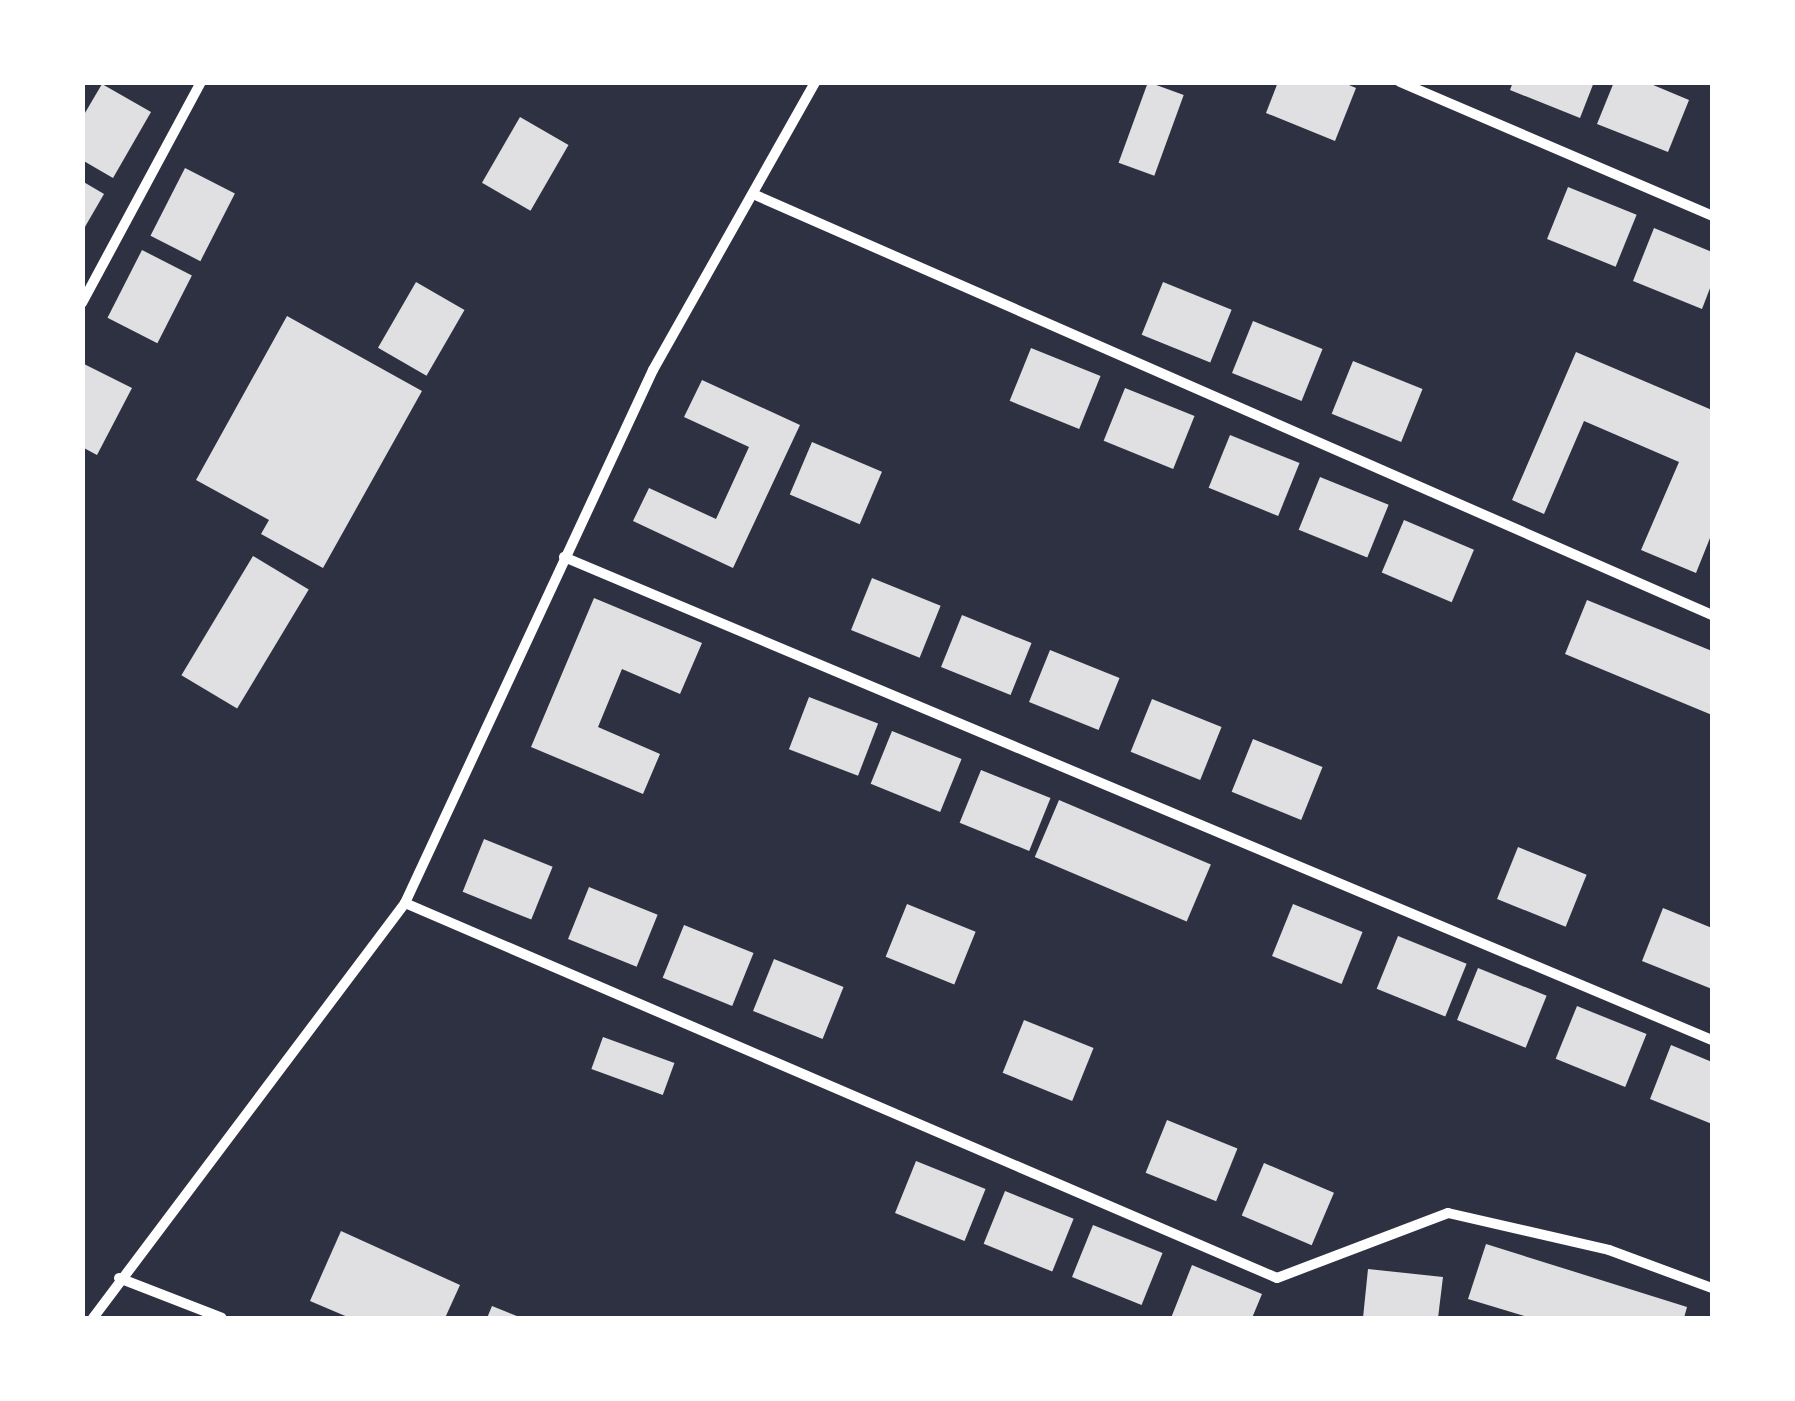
<!DOCTYPE html>
<html>
<head>
<meta charset="utf-8">
<style>
  body { margin:0 }
  #map { position:relative; width:1795px; height:1401px; overflow:hidden; background:#2d3142; font-family:Helvetica,sans-serif }
  div>[style] { position:absolute }
  .building>* { inset:0; background:#e0e0e3; transform-origin:0 0 }
  .minor>* { height:10px; margin:-5px; padding:0 5px; transform-origin:5px; border-radius:5px; background:#fff }
  span { translate:-50% -50%; white-space:nowrap; text-align:center; line-height:1.15; -webkit-text-stroke:10px #fff; paint-order:stroke }
  .frame { position:absolute; inset:0; border:85px solid #fff; pointer-events:none }
</style>
</head>
<body>
<div id="map">
  <div class="building">
    <div style="left:1148px;top:82px;width:38px;height:86px;rotate:20deg"></div>
    <div style="clip-path:polygon(1278px 82px,1342px 82px,1356px 88px,1335px 141px,1266px 113px)"></div>
    <div style="clip-path:polygon(1513px 82px,1594px 82px,1580px 118px,1510px 90px)"></div>
    <div style="clip-path:polygon(1614px 82px,1646px 82px,1689px 100px,1668px 152px,1597px 124px)"></div>
    <div style="clip-path:polygon(102px 84px,151px 112px,113px 178px,82px 160px,82px 118px)"></div>
    <div style="left:520px;top:117px;width:56px;height:76px;rotate:30deg"></div>
    <div style="left:185px;top:168px;width:56px;height:76px;rotate:27deg"></div>
    <div style="clip-path:polygon(82px 181px,104px 194px,82px 232px)"></div>
    <div style="left:1568px;top:187px;width:74px;height:56px;rotate:22deg"></div>
    <div style="clip-path:polygon(1654px 228px,1712px 252px,1712px 283px,1702px 309px,1633px 281px)"></div>
    <div style="left:142px;top:250px;width:56px;height:76px;rotate:27deg"></div>
    <div style="left:416px;top:282px;width:56px;height:76px;rotate:30deg"></div>
    <div style="left:1163px;top:282px;width:74px;height:57px;rotate:22deg"></div>
    <div style="clip-path:polygon(287px 316px,422px 391px,323px 568px,261px 534px,269px 520px,196px 480px)"></div>
    <div style="left:1253px;top:321px;width:75px;height:56px;rotate:22deg"></div>
    <div style="left:1031px;top:348px;width:75px;height:57px;rotate:22deg"></div>
    <div style="clip-path:polygon(1576px 352px,1712px 410px,1712px 533px,1696px 573px,1641px 550px,1679px 462px,1584px 421px,1544px 514px,1512px 500px)"></div>
    <div style="left:1353px;top:361px;width:75px;height:57px;rotate:22deg"></div>
    <div style="clip-path:polygon(82px 363px,132px 388px,97px 455px,82px 447px)"></div>
    <div style="clip-path:polygon(702px 380px,800px 425px,733px 568px,633px 521px,649px 488px,716px 519px,749px 447px,684px 417px)"></div>
    <div style="left:1125px;top:388px;width:75px;height:57px;rotate:22deg"></div>
    <div style="left:1230px;top:435px;width:75px;height:57px;rotate:22deg"></div>
    <div style="left:812px;top:442px;width:76px;height:57px;rotate:23deg"></div>
    <div style="left:1320px;top:477px;width:74px;height:57px;rotate:22deg"></div>
    <div style="left:1404px;top:520px;width:76px;height:57px;rotate:23deg"></div>
    <div style="left:253px;top:556px;width:65px;height:139px;rotate:31deg"></div>
    <div style="left:872px;top:578px;width:74px;height:56px;rotate:22deg"></div>
    <div style="clip-path:polygon(594px 598px,702px 643px,680px 694px,622px 669px,598px 727px,660px 754px,643px 794px,531px 747px)"></div>
    <div style="clip-path:polygon(1587px 600px,1712px 651px,1712px 715px,1565px 654px)"></div>
    <div style="left:962px;top:615px;width:75px;height:56px;rotate:22deg"></div>
    <div style="left:1050px;top:650px;width:75px;height:56px;rotate:22deg"></div>
    <div style="left:809px;top:697px;width:74px;height:56px;rotate:21deg"></div>
    <div style="left:1152px;top:699px;width:75px;height:57px;rotate:22deg"></div>
    <div style="left:892px;top:731px;width:75px;height:57px;rotate:22deg"></div>
    <div style="left:1253px;top:739px;width:75px;height:57px;rotate:22deg"></div>
    <div style="left:981px;top:770px;width:75px;height:57px;rotate:22deg"></div>
    <div style="left:1059px;top:800px;width:165px;height:62px;rotate:23deg"></div>
    <div style="left:484px;top:839px;width:74px;height:57px;rotate:22deg"></div>
    <div style="left:1518px;top:847px;width:74px;height:56px;rotate:22deg"></div>
    <div style="left:589px;top:887px;width:74px;height:56px;rotate:22deg"></div>
    <div style="left:907px;top:904px;width:74px;height:57px;rotate:22deg"></div>
    <div style="left:1293px;top:904px;width:75px;height:56px;rotate:22deg"></div>
    <div style="clip-path:polygon(1663px 908px,1712px 928px,1712px 989px,1642px 961px)"></div>
    <div style="left:684px;top:925px;width:75px;height:57px;rotate:22deg"></div>
    <div style="left:1398px;top:936px;width:74px;height:57px;rotate:22deg"></div>
    <div style="left:774px;top:959px;width:75px;height:56px;rotate:22deg"></div>
    <div style="left:1478px;top:968px;width:74px;height:56px;rotate:22deg"></div>
    <div style="left:1577px;top:1006px;width:75px;height:57px;rotate:22deg"></div>
    <div style="left:1024px;top:1020px;width:75px;height:57px;rotate:22deg"></div>
    <div style="left:603px;top:1037px;width:76px;height:34px;rotate:20deg"></div>
    <div style="clip-path:polygon(1671px 1045px,1712px 1062px,1712px 1124px,1650px 1099px)"></div>
    <div style="left:1167px;top:1120px;width:76px;height:57px;rotate:22deg"></div>
    <div style="left:916px;top:1161px;width:75px;height:56px;rotate:22deg"></div>
    <div style="left:1264px;top:1163px;width:76px;height:57px;rotate:23deg"></div>
    <div style="left:1005px;top:1191px;width:74px;height:57px;rotate:22deg"></div>
    <div style="left:1093px;top:1225px;width:75px;height:56px;rotate:22deg"></div>
    <div style="clip-path:polygon(341px 1231px,460px 1285px,445px 1318px,350px 1318px,310px 1301px)"></div>
    <div style="clip-path:polygon(1486px 1244px,1687px 1307px,1684px 1318px,1531px 1318px,1468px 1299px)"></div>
    <div style="clip-path:polygon(1192px 1265px,1262px 1294px,1252px 1318px,1171px 1318px)"></div>
    <div style="clip-path:polygon(1368px 1269px,1443px 1277px,1438px 1318px,1363px 1318px)"></div>
    <div style="clip-path:polygon(492px 1306px,522px 1318px,487px 1318px)"></div>
  </div>
  <div class="minor">
    <div style="left:1400px;top:82px;width:340px;rotate:23.2deg"></div>
    <div style="left:753px;top:194px;width:1047px;rotate:23.7deg"></div>
    <div style="left:82px;top:303px;width:251px;rotate:-61.7deg"></div>
    <div style="left:564px;top:557px;width:1245px;rotate:22.82deg"></div>
    <div style="left:405px;top:903px;width:949px;rotate:23.27deg"></div>
    <div style="left:1277px;top:1278px;width:183px;rotate:-20.8deg"></div>
    <div style="left:1448px;top:1213px;width:165px;rotate:12.9deg"></div>
    <div style="left:1609px;top:1250px;width:110px;rotate:20.3deg"></div>
    <div style="left:119px;top:1278px;width:110px;rotate:21.2deg"></div>
    <div style="left:93px;top:1318px;width:519px;rotate:-53.06deg"></div>
    <div style="left:405px;top:903px;width:588px;rotate:-65.05deg"></div>
    <div style="left:653px;top:370px;width:330px;rotate:-60.6deg"></div>
  </div>
  <div class="frame"></div>
</div>
</body>
</html>
